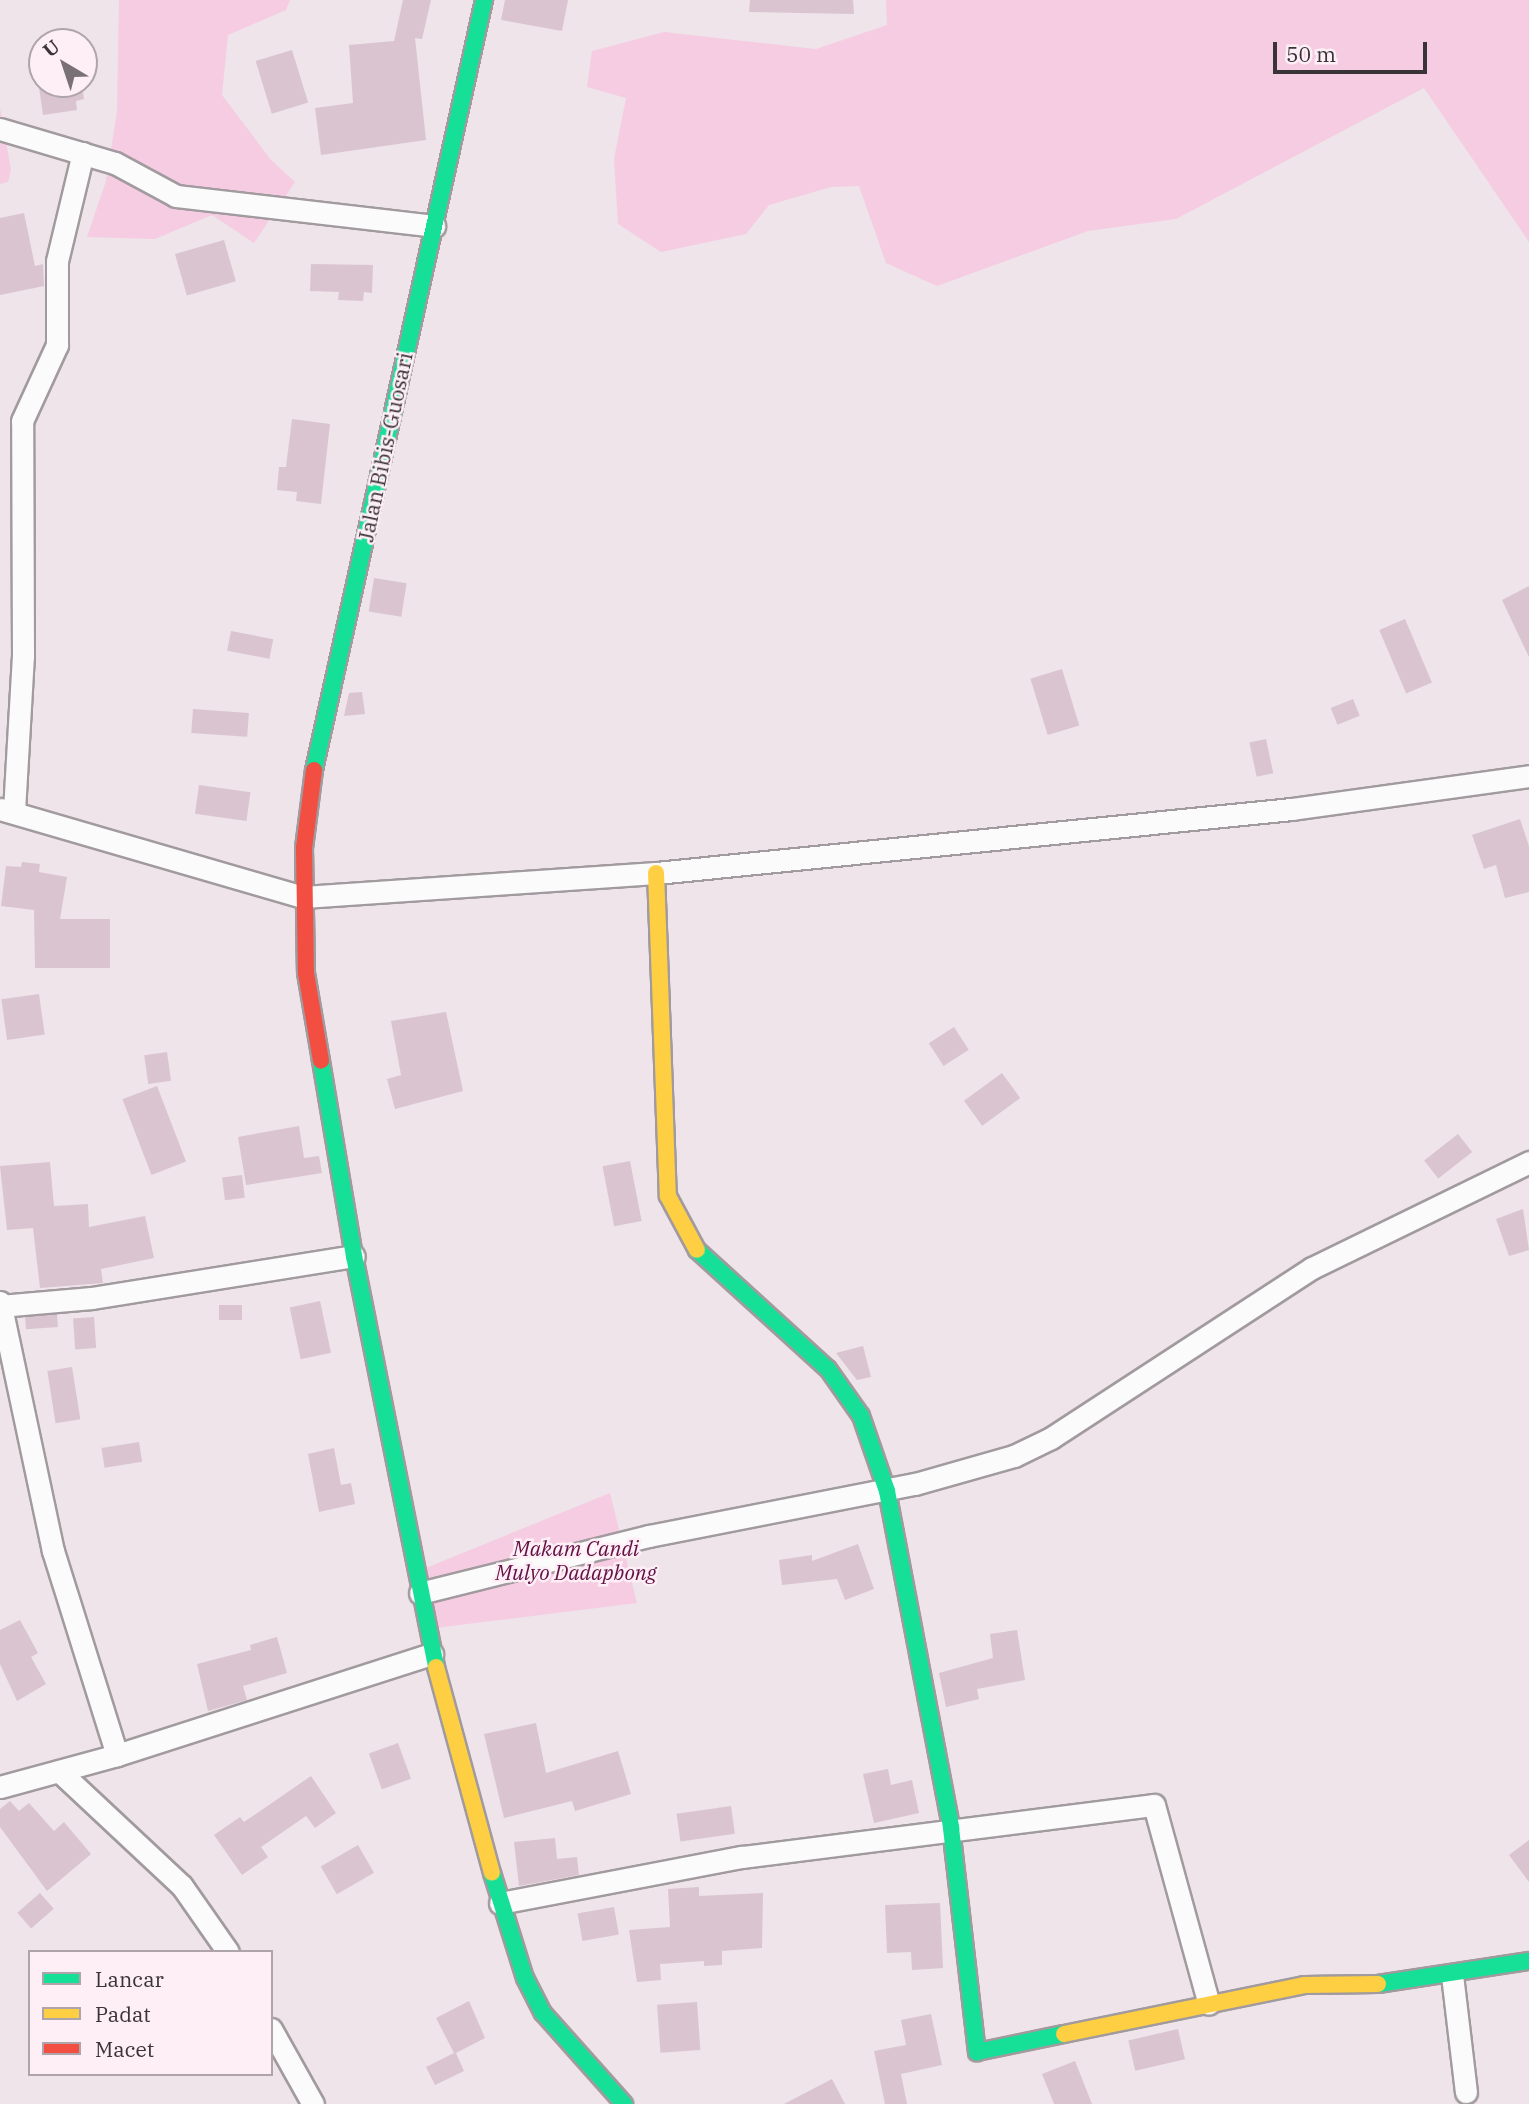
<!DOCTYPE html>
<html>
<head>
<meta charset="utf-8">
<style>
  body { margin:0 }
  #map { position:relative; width:1529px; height:2104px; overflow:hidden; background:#eee4e9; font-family:"IBM Plex Serif",serif }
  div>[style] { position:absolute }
  .green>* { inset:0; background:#f5cce1 }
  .building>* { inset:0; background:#dac4d0; transform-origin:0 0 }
  .roads { filter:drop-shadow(2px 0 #a19a9e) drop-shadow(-2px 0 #a19a9e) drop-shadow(0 2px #a19a9e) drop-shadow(0 -2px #a19a9e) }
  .street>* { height:21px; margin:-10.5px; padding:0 10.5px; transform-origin:10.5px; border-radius:10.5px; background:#fcfbfc }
  .fast>* { height:16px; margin:-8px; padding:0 8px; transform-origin:8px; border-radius:8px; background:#16e098 }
  .slow>* { height:16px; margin:-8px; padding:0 8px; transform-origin:8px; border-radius:8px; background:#ffcf43 }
  .jam>* { height:16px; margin:-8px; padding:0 8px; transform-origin:8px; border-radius:8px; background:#f24e42 }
  span { translate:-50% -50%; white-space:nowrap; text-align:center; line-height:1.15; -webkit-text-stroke:5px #fdeff5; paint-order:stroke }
  .street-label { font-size:21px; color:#3a3337 }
  .park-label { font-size:21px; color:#631045; font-style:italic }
  .legend { position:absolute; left:28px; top:1950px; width:245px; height:126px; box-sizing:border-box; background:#fdeff5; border:2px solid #afa4a9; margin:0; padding:9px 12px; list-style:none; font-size:21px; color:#3a3337 }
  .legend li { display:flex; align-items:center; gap:14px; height:35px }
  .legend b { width:35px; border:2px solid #afa4a9 }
  .north { position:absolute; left:28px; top:28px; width:70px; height:70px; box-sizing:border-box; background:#fdeff5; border:2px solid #afa4a9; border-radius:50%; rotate:321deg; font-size:19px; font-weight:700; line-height:28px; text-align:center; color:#3a3337 }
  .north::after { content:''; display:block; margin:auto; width:24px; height:32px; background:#797175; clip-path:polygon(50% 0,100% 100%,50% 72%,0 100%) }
  .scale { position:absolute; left:1273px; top:42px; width:154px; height:32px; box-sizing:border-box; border:4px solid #3a3337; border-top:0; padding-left:9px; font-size:21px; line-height:24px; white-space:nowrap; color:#3a3337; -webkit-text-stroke:5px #fdeff5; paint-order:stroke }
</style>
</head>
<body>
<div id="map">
  <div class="green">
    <div style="clip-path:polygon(119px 0,290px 0,286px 10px,228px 35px,222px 95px,271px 160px,295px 182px,254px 243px,212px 215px,155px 239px,87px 237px,106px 181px,117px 112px)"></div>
    <div style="clip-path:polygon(886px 0,1529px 0,1529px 242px,1424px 88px,1176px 219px,1088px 231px,937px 286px,886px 263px,859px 186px,831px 187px,769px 205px,746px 234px,661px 252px,618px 224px,614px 159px,626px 98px,587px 87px,592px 51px,664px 32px,816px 49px,887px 25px)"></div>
    <div style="clip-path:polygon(0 108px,11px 170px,8px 182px,0 184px)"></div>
    <div style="clip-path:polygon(610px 1493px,637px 1603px,427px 1629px,416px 1572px)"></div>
  </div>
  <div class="building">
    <div style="clip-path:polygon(403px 0,431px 0,422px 39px,415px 38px,426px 140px,321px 155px,315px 108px,353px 103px,349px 45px,394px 41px)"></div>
    <div style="clip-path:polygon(505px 0,568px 0,562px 31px,501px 20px)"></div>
    <div style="clip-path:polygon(750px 0,853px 0,854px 14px,749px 12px)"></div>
    <div style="left:292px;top:50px;width:55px;height:38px;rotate:73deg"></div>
    <div style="clip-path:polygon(43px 84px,82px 84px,84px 99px,76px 101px,77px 110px,43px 115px,39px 87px)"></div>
    <div style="clip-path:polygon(24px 213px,35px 266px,43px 264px,44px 286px,0 295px,0 218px)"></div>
    <div style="left:224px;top:240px;width:43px;height:51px;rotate:74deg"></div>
    <div style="clip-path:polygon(311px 264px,373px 265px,372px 293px,364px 292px,363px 301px,338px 300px,339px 292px,310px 291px)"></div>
    <div style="clip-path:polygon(292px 419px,330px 424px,321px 504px,296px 501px,297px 492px,277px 490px,279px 467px,286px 467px)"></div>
    <div style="left:374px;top:578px;width:33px;height:34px;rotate:9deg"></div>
    <div style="clip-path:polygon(1529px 586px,1529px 657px,1502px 600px)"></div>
    <div style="left:1405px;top:619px;width:69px;height:28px;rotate:67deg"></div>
    <div style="left:231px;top:631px;width:43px;height:20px;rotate:11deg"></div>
    <div style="left:1062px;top:669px;width:59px;height:33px;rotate:73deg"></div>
    <div style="clip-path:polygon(362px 692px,365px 714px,344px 716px,349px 693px)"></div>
    <div style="left:1353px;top:699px;width:18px;height:24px;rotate:68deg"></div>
    <div style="left:193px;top:709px;width:56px;height:24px;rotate:4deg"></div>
    <div style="left:1266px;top:739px;width:35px;height:17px;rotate:78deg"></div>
    <div style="left:199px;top:785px;width:52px;height:29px;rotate:8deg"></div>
    <div style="clip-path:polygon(1520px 819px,1529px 846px,1529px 892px,1505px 898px,1496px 865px,1484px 869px,1472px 835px)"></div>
    <div style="clip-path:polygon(22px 862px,40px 864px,39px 872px,67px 877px,60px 919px,110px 919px,110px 968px,35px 968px,34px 910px,1px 906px,6px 866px,21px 867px)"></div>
    <div style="left:39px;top:994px;width:41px;height:38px;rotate:82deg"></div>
    <div style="clip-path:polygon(446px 1012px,463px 1091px,395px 1109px,387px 1079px,401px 1075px,391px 1021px)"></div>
    <div style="left:954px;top:1027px;width:27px;height:30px;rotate:57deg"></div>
    <div style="left:167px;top:1052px;width:29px;height:23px;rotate:82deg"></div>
    <div style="left:1002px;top:1073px;width:31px;height:47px;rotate:54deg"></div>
    <div style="left:157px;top:1086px;width:81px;height:37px;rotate:69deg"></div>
    <div style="clip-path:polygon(299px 1126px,304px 1158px,319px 1156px,322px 1173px,246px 1185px,238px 1137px)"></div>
    <div style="left:1458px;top:1134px;width:23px;height:43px;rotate:52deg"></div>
    <div style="left:630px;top:1161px;width:61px;height:28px;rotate:79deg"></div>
    <div style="clip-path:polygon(50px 1162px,54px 1206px,88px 1204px,89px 1227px,145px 1216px,154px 1258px,101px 1269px,103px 1283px,40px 1288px,33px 1228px,7px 1230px,0 1166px)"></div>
    <div style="left:242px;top:1175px;width:23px;height:20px;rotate:83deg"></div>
    <div style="clip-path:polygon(1523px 1209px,1529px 1250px,1509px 1256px,1496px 1219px)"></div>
    <div style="left:320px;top:1301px;width:53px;height:31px;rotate:78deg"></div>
    <div style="left:242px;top:1305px;width:15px;height:23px;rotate:90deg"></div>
    <div style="left:57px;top:1314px;width:13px;height:32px;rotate:86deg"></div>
    <div style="left:94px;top:1317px;width:31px;height:21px;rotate:86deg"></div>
    <div style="clip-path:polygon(863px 1346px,871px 1377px,857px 1380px,836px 1353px)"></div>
    <div style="left:72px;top:1367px;width:53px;height:25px;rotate:81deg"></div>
    <div style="left:139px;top:1442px;width:20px;height:38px;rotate:81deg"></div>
    <div style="clip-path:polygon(334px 1448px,341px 1485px,351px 1483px,355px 1504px,319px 1512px,308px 1454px)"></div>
    <div style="clip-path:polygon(858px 1544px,874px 1589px,845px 1600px,837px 1579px,782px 1585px,779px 1560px,812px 1555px,812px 1561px)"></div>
    <div style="clip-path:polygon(20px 1620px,38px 1653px,31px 1657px,46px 1684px,17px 1701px,0 1664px,0 1630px)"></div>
    <div style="clip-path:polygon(1017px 1630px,1025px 1680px,977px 1689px,979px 1699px,946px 1707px,939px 1673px,993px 1658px,990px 1634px)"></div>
    <div style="clip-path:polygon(277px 1637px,287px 1673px,243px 1686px,247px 1700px,208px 1711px,197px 1664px,251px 1650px,250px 1645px)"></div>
    <div style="clip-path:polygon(536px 1723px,546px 1773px,618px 1751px,631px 1794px,575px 1811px,572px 1801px,504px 1818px,484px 1734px)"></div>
    <div style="left:398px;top:1743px;width:38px;height:31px;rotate:70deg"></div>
    <div style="clip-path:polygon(888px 1769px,891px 1785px,912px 1780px,919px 1813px,874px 1823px,863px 1774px)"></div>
    <div style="clip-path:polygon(311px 1776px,336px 1813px,315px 1828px,306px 1816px,261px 1847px,268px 1857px,242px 1875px,214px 1835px,240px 1817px,244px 1822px)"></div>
    <div style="clip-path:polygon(10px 1801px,19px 1811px,29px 1803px,54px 1831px,64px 1822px,91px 1854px,47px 1891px,0 1827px,0 1809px)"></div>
    <div style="left:731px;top:1806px;width:28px;height:55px;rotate:82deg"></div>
    <div style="clip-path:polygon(555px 1838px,557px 1859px,577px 1857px,579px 1875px,519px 1886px,514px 1842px)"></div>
    <div style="clip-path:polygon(1529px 1840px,1529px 1882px,1509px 1855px)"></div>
    <div style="left:358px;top:1845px;width:32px;height:43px;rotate:60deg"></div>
    <div style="clip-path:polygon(699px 1887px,699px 1896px,763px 1893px,762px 1948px,722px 1951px,722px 1965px,704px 1966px,704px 1961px,660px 1964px,661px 1980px,637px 1982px,629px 1930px,670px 1927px,668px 1889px)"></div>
    <div style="left:40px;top:1893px;width:21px;height:30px;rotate:49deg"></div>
    <div style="clip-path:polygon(940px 1903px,943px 1968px,912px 1970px,911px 1952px,887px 1953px,885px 1905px)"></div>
    <div style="left:614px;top:1907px;width:28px;height:37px;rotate:80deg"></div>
    <div style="clip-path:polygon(469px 2001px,485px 2038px,456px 2053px,464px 2071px,435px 2085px,426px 2067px,454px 2053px,436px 2018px)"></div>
    <div style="left:697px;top:2002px;width:48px;height:40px;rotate:86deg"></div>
    <div style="clip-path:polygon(931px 2014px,942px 2065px,901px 2074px,907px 2104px,885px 2104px,874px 2051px,906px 2045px,901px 2020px)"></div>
    <div style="left:1178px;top:2029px;width:31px;height:51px;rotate:77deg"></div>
    <div style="clip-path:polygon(1075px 2061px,1092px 2104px,1054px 2104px,1042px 2074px)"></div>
    <div style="clip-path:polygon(832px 2079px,845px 2104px,784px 2104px)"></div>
  </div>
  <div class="roads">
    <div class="street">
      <div style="left:0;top:129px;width:120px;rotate:16.5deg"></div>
      <div style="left:115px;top:163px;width:69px;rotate:28.4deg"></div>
      <div style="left:176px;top:196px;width:260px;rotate:6.6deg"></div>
      <div style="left:0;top:809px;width:316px;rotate:16.2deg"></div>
      <div style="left:303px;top:897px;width:354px;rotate:-3.9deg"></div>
      <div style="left:656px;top:873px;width:639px;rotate:-5.75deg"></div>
      <div style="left:1292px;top:809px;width:239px;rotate:-7.9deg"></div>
      <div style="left:14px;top:811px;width:155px;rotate:-86.7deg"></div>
      <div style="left:23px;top:656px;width:235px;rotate:-90.2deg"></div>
      <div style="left:22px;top:421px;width:84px;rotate:-65.3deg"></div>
      <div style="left:57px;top:345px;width:84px;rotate:-90deg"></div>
      <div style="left:57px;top:261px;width:111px;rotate:-76.5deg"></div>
      <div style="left:0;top:1302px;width:255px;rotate:78deg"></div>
      <div style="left:53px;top:1551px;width:214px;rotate:72.6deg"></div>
      <div style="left:0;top:1306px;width:92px;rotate:-5deg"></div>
      <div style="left:92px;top:1298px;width:265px;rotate:-9.1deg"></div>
      <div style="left:420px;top:1593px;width:236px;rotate:-14deg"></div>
      <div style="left:649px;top:1536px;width:271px;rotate:-11.1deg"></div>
      <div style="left:915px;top:1484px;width:103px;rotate:-15.8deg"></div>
      <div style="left:1014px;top:1456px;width:41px;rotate:-25.9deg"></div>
      <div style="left:1051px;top:1438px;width:311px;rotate:-33.1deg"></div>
      <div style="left:1312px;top:1268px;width:242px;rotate:-26deg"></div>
      <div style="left:59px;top:1771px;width:168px;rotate:43.1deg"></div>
      <div style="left:182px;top:1886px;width:80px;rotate:55.1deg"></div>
      <div style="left:0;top:1787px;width:121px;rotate:-15.3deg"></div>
      <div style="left:117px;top:1755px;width:331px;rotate:-17.8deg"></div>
      <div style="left:500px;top:1903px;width:246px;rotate:-10.8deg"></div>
      <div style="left:742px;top:1857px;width:415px;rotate:-7.2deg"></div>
      <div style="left:1154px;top:1805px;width:206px;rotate:74.6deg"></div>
      <div style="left:1452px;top:1975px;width:118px;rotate:83.2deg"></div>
      <div style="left:271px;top:2029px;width:86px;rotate:60.8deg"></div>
    </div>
    <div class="fast">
      <div style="left:314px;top:770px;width:789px;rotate:-77.55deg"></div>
      <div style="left:321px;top:1061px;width:198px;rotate:80.4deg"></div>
      <div style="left:354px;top:1256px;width:419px;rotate:78.7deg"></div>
      <div style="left:697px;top:1250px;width:177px;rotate:42.3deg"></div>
      <div style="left:828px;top:1369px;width:57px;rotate:54.9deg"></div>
      <div style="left:861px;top:1416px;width:79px;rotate:70.9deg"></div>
      <div style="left:887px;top:1491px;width:343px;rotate:79.2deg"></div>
      <div style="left:951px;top:1828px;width:226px;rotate:83.4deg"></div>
      <div style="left:977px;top:2052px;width:89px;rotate:-11.7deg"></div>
      <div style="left:492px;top:1873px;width:110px;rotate:72.6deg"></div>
      <div style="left:525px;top:1978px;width:39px;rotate:63deg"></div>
      <div style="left:543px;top:2013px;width:122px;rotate:48.3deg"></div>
      <div style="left:1378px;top:1984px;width:153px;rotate:-8.7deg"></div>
    </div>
    <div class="slow">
      <div style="left:656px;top:873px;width:323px;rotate:87.9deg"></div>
      <div style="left:668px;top:1196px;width:61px;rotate:61.8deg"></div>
      <div style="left:436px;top:1667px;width:213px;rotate:74.8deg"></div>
      <div style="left:1064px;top:2034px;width:245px;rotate:-11.5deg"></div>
      <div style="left:1304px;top:1985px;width:74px;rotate:-0.8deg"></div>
    </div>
    <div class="jam">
      <div style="left:314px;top:770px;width:79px;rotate:97.3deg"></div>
      <div style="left:304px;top:848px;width:125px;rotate:89.1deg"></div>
      <div style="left:306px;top:973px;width:89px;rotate:80.3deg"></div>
    </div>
  </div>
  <div class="street-label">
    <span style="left:385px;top:447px;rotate:-78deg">Jalan Bibis-Guosari</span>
  </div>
  <div class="park-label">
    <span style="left:576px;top:1560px">Makam Candi<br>Mulyo Dadapbong</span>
  </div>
  <ul class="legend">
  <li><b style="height:9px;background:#16e098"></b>Lancar</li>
  <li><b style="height:9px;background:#ffcf43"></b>Padat</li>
  <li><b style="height:9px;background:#f24e42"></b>Macet</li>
  </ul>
  <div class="north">U</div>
  <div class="scale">50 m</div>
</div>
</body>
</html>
